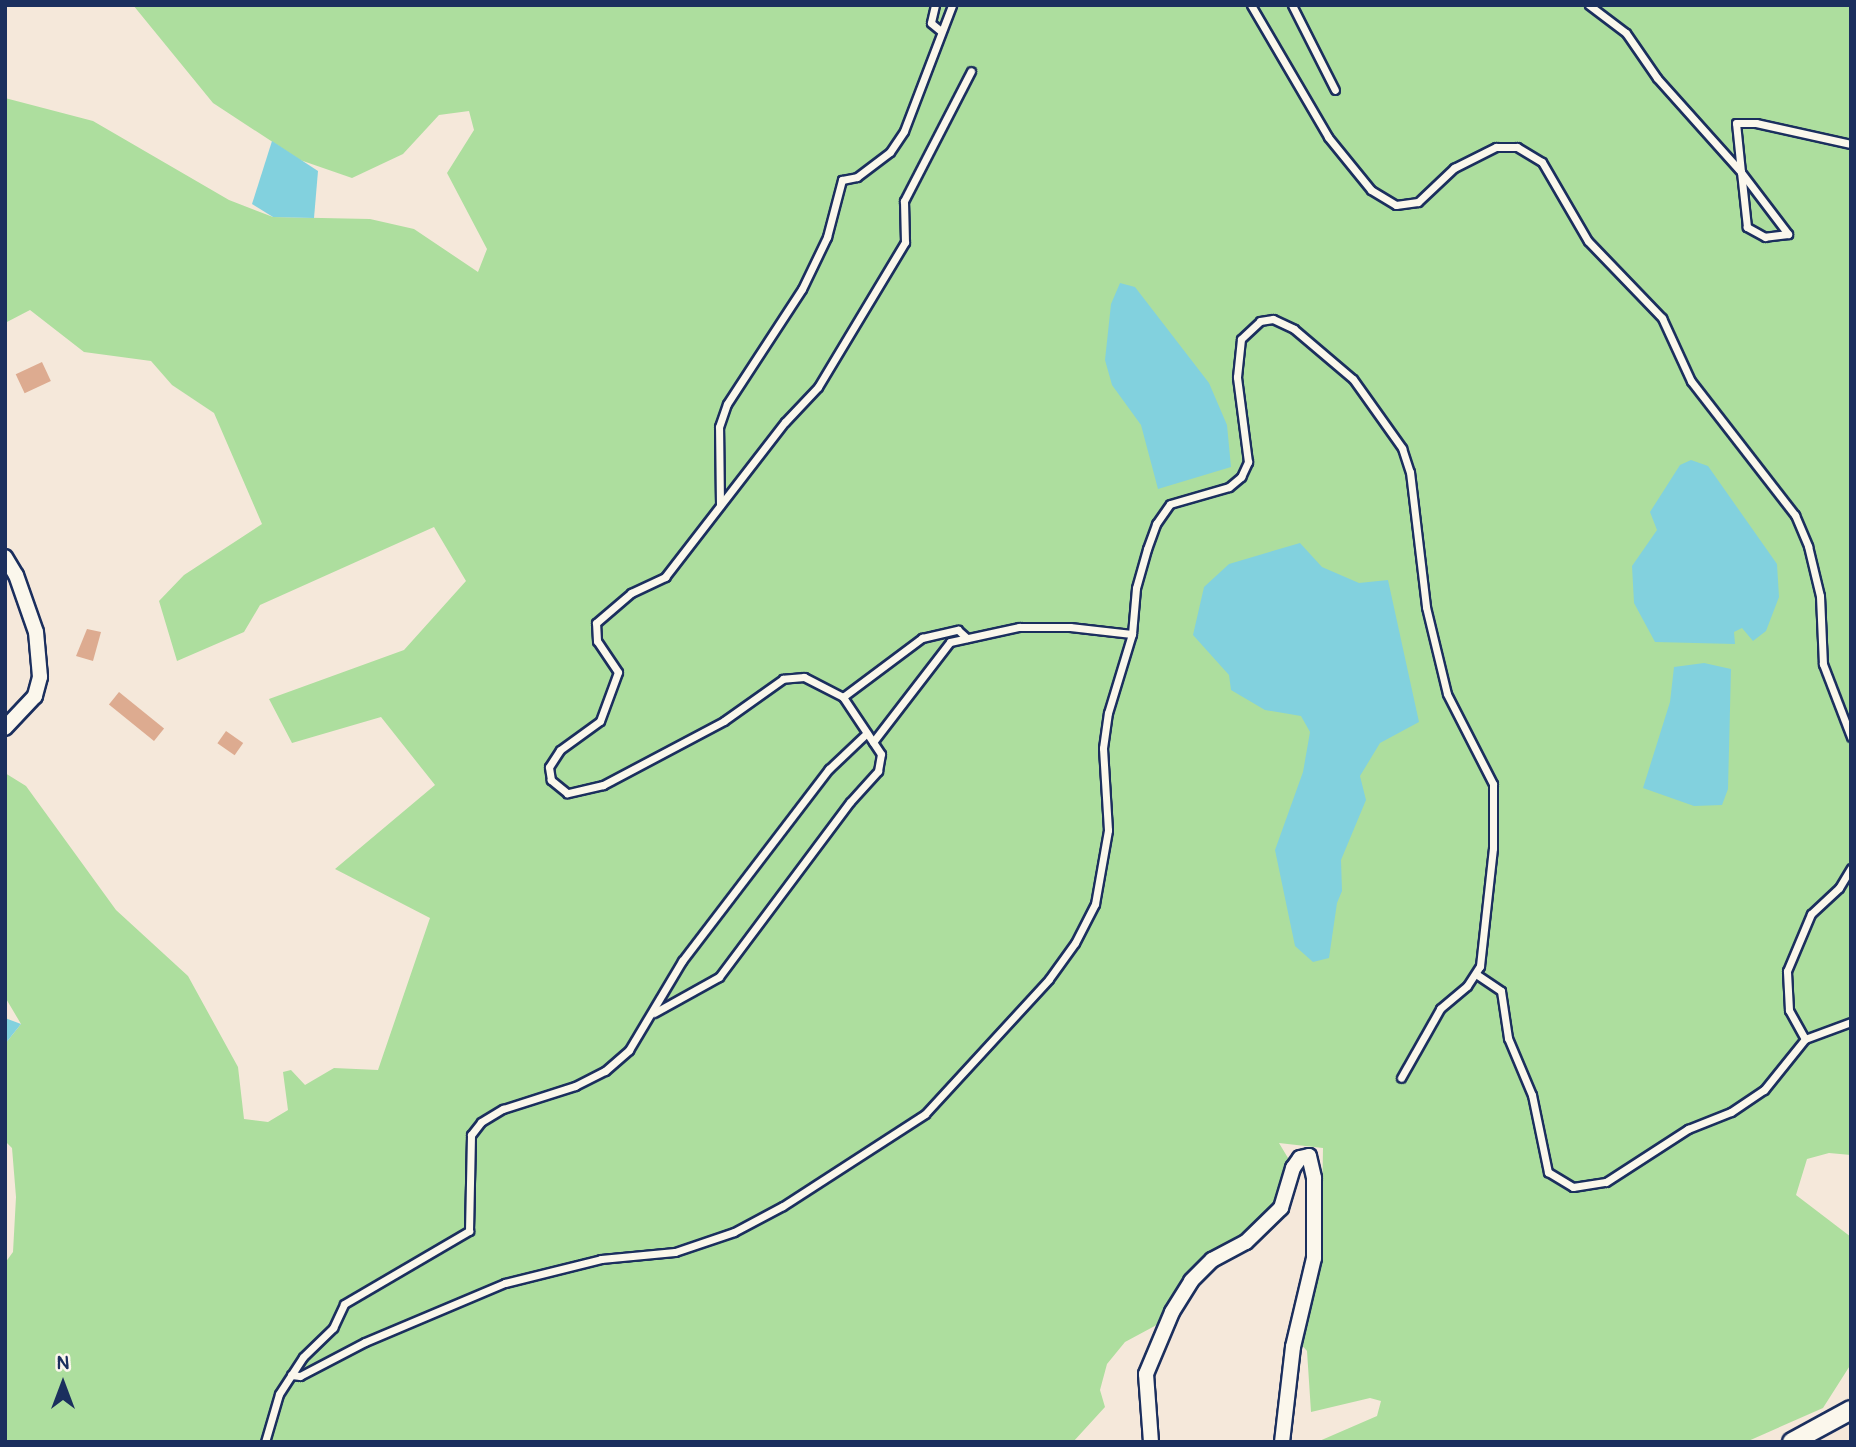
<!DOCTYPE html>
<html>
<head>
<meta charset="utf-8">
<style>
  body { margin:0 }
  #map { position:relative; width:1856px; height:1447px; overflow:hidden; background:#f5e8da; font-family:Pangolin,sans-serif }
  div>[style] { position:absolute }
  .green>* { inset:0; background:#adde9e }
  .water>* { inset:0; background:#82d1de }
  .building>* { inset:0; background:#ddab90; transform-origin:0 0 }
  .roads { filter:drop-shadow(2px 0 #1b2f5e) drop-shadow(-2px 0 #1b2f5e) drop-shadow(0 2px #1b2f5e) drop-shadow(0 -2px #1b2f5e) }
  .service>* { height:7px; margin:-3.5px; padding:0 3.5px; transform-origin:3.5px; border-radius:3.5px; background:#fbf7ec }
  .minor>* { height:14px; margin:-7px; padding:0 7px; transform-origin:7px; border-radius:7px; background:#fbf7ec }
  .tertiary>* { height:18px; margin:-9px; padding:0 9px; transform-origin:9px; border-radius:9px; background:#fbf7ec }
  span { translate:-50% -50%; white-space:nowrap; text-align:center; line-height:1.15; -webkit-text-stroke:5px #fbf7ec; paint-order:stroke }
  .frame { position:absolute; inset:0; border:7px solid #1b2f5e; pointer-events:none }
  .north { position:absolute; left:28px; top:1349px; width:70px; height:70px; -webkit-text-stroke:5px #fbf7ec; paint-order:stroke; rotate:0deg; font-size:19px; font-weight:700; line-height:28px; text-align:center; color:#1b2f5e }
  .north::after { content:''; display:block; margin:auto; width:24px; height:32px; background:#1b2f5e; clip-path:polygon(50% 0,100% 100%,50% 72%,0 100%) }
</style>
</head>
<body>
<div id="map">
  <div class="green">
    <div style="clip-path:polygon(133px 5px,1851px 5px,1851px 1155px,1829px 1153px,1807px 1159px,1796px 1195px,1851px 1237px,1851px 1364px,1823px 1408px,1746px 1442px,1317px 1442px,1377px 1416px,1381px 1401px,1370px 1398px,1311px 1412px,1307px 1351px,1300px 1343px,1321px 1261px,1323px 1148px,1279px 1143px,1291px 1163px,1280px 1207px,1244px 1241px,1211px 1259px,1164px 1321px,1125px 1342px,1107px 1364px,1100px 1390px,1105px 1407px,1073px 1442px,5px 1442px,5px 1263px,13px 1252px,16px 1197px,12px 1148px,5px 1141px,5px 1044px,21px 1024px,5px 997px,5px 773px,26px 786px,116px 910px,188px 976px,238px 1067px,244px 1119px,268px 1122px,288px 1110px,283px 1072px,291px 1070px,305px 1085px,334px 1068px,378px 1070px,430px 918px,335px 869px,435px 785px,381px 717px,292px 743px,269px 699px,404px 650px,466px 581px,434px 527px,260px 605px,244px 632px,177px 661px,159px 601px,184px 575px,262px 524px,214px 413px,172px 385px,151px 361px,84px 352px,30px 310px,5px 323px,5px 98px,93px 121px,229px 200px,273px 217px,370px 219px,414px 229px,478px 272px,487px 249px,447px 173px,474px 130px,469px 111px,439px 115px,403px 154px,352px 178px,300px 160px,213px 103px)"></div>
  </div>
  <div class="water">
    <div style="clip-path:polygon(272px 141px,318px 171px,314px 218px,273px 217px,252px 204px)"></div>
    <div style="clip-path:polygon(1120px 283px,1135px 287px,1209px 383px,1227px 425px,1231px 467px,1158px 489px,1141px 425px,1112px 385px,1105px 360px,1111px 304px)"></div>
    <div style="clip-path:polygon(1691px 460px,1708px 466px,1777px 564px,1779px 597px,1766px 631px,1753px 641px,1742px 628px,1734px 632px,1735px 644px,1655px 642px,1634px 603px,1632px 566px,1657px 530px,1650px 512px,1680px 465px)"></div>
    <div style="clip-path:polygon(1300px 543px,1322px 567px,1359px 583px,1388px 580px,1419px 722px,1380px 743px,1360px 776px,1366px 800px,1341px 860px,1342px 891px,1337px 903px,1329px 958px,1313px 962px,1295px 946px,1275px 850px,1303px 772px,1310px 732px,1301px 716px,1265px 710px,1231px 690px,1229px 675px,1193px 635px,1204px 587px,1229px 564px)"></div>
    <div style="clip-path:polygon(1704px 663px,1731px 669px,1728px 789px,1722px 805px,1694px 806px,1643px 788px,1670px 702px,1674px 667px)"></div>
    <div style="clip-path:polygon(5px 1018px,21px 1024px,5px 1044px)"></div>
  </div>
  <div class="building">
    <div style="left:42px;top:362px;width:21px;height:29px;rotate:65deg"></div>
    <div style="clip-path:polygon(87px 629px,101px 632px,93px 661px,76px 656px)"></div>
    <div style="left:119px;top:692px;width:58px;height:16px;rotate:39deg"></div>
    <div style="left:226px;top:731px;width:21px;height:15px;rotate:35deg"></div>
  </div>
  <div class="roads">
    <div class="service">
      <div style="left:935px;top:5px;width:18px;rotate:103deg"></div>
      <div style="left:931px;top:23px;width:13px;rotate:39deg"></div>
      <div style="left:1251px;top:5px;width:153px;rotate:59.7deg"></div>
      <div style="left:1328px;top:137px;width:68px;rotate:50.9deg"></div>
      <div style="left:1371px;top:190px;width:29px;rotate:31deg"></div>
      <div style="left:1396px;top:205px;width:22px;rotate:-8deg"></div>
      <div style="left:1418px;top:202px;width:50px;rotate:-43.4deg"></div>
      <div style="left:1454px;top:168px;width:47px;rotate:-26.6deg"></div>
      <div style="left:1496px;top:147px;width:21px"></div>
      <div style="left:1517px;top:147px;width:29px;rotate:31deg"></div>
      <div style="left:1542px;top:162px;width:91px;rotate:59.8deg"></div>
      <div style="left:1588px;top:241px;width:107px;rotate:46.1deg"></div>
      <div style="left:1662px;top:318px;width:69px;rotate:65.3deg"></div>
      <div style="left:1691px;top:381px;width:170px;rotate:52.2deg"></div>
      <div style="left:1795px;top:515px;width:34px;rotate:67deg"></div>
      <div style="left:1808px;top:546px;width:51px;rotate:76.5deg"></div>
      <div style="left:1820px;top:596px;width:68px;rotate:87.5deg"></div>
      <div style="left:1823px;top:664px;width:78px;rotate:69deg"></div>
      <div style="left:1292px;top:5px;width:95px;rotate:63.2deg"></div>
      <div style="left:1589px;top:5px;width:46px;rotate:37.1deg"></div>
      <div style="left:1626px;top:33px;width:55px;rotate:55.4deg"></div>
      <div style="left:1657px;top:78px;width:126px;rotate:48.2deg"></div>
      <div style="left:1741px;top:172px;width:78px;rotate:52.8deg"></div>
      <div style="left:1788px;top:234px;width:23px;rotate:173deg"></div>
      <div style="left:1765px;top:237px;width:21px;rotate:-151deg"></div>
      <div style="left:1747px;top:227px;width:55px;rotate:-96.2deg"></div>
      <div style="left:1741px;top:172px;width:49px;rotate:-95.8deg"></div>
      <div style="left:1736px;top:123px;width:20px"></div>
      <div style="left:1756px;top:123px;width:97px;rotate:12.5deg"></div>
      <div style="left:720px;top:505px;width:78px;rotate:-90.7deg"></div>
      <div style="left:719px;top:427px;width:24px;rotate:-71deg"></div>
      <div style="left:727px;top:404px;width:137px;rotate:-56.9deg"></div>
      <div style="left:802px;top:289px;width:58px;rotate:-64.3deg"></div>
      <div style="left:827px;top:237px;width:59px;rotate:-75.3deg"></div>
      <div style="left:842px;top:180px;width:15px;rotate:-11deg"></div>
      <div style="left:857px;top:177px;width:41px;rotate:-37.1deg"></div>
      <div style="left:890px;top:152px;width:25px;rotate:-56deg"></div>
      <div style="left:904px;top:131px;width:135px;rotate:-69.1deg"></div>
      <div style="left:843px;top:697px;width:99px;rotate:-36.8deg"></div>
      <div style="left:922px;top:638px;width:37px;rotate:-13deg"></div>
      <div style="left:958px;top:630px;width:12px;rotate:42deg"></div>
      <div style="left:873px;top:742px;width:126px;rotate:-52.4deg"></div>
      <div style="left:950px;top:642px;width:71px;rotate:-12.3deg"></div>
      <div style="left:1019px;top:627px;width:51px"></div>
      <div style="left:1070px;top:627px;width:62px;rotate:6.4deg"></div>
      <div style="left:1476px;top:974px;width:30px;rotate:34deg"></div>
      <div style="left:1501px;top:991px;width:48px;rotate:81.5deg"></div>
      <div style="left:1508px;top:1038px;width:62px;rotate:67.2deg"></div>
      <div style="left:1532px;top:1095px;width:79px;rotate:78.3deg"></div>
      <div style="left:1548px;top:1172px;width:29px;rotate:31deg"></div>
      <div style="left:1573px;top:1187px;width:33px;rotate:-9deg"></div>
      <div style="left:1606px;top:1182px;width:98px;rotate:-32.9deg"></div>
      <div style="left:1688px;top:1129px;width:46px;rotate:-21.6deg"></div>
      <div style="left:1731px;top:1112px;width:40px;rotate:-34deg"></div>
      <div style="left:1764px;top:1090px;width:65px;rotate:-51.2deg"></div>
      <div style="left:1805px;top:1039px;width:49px;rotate:-20.3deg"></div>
      <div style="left:654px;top:1013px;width:74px;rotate:-29deg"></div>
      <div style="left:719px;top:977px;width:219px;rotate:-53.2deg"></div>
      <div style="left:850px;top:802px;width:42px;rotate:-47.9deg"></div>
      <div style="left:878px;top:771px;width:17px;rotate:-80deg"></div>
      <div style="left:881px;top:754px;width:69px;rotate:-123.7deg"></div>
      <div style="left:843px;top:697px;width:44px;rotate:-152.9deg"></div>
      <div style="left:804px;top:677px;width:21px;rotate:175deg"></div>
      <div style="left:783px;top:679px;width:72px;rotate:144.6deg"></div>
      <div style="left:724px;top:721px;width:137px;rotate:152.1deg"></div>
      <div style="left:603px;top:785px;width:37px;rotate:167deg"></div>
      <div style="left:567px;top:793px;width:21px;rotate:-141deg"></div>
      <div style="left:551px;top:780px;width:13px;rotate:-99deg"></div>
      <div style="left:549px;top:767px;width:20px;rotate:-57deg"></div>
      <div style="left:560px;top:750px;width:49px;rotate:-35.9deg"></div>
      <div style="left:600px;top:721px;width:52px;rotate:-69.8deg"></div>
      <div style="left:618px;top:672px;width:37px;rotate:-124deg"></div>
      <div style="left:597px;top:641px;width:18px;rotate:-93deg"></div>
      <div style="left:596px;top:623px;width:46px;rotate:-40.6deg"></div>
      <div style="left:631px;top:593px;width:38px;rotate:-25deg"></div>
      <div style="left:665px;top:577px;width:196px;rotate:-52.3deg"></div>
      <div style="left:785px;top:422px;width:48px;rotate:-46.7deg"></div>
      <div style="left:818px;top:387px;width:169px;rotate:-59deg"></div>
      <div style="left:905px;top:242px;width:41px;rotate:-91.4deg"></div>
      <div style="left:904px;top:201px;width:146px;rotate:-62.7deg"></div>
      <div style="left:1805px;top:1039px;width:33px;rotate:-119deg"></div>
      <div style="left:1789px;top:1010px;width:39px;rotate:-93deg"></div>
      <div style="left:1787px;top:971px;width:62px;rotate:-67.2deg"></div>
      <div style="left:1811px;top:914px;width:38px;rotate:-43deg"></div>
      <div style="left:1839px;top:888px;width:23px;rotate:-59deg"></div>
      <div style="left:291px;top:1375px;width:9px;rotate:6deg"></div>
      <div style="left:300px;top:1376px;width:73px;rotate:-27.6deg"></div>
      <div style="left:365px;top:1342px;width:152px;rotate:-22.9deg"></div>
      <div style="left:505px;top:1283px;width:99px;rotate:-14deg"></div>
      <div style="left:601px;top:1259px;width:74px;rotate:-5.4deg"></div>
      <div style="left:675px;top:1252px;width:62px;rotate:-18.7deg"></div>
      <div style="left:734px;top:1232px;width:55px;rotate:-28deg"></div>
      <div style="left:783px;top:1206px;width:169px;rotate:-32.9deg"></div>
      <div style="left:925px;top:1114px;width:183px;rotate:-47.4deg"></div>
      <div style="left:1049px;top:979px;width:44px;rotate:-54.2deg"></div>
      <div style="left:1075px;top:943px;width:44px;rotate:-62.9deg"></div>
      <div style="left:1095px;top:904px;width:75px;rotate:-80deg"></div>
      <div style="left:1108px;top:830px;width:82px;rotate:-93.5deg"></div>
      <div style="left:1103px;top:748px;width:35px;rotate:-82deg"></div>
      <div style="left:1108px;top:713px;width:83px;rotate:-73.1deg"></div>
      <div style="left:1132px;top:634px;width:46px;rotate:-85deg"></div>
      <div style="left:1136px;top:588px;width:41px;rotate:-74.2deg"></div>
      <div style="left:1147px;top:549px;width:27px;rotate:-70deg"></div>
      <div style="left:1156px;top:524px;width:24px;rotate:-55deg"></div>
      <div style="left:1170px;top:504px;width:61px;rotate:-16.1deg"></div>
      <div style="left:1229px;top:487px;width:16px;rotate:-40deg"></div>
      <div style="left:1241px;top:477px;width:17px;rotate:-65deg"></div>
      <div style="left:1248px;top:462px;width:86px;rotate:-97.4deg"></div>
      <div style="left:1237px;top:377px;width:38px;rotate:-84deg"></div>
      <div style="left:1241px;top:339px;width:26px;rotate:-43deg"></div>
      <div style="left:1260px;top:321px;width:13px;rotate:-9deg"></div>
      <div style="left:1273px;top:319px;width:23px;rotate:25deg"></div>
      <div style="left:1294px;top:329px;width:77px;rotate:40.3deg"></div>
      <div style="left:1353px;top:379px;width:85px;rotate:54.6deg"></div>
      <div style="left:1402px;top:448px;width:25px;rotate:72deg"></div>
      <div style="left:1410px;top:472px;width:136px;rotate:83.2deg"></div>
      <div style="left:1426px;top:607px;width:89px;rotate:76.4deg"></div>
      <div style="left:1447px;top:694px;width:101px;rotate:62.9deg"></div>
      <div style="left:1493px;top:784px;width:64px;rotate:90deg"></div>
      <div style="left:1493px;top:848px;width:119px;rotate:96.3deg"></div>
      <div style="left:1480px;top:966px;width:24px;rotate:123deg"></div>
      <div style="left:1467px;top:986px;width:35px;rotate:140deg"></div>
      <div style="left:1440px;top:1009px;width:79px;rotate:119.5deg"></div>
      <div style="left:265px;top:1442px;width:50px;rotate:-73.7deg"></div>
      <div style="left:279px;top:1394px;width:44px;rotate:-57deg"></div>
      <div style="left:303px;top:1357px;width:42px;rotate:-44deg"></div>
      <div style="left:333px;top:1328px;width:26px;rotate:-65deg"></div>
      <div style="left:344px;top:1304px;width:145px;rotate:-30.3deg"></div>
      <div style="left:469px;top:1231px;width:96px;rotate:-88.8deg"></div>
      <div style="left:471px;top:1135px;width:16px;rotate:-52deg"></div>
      <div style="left:481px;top:1122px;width:26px;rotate:-31deg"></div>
      <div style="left:503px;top:1109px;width:76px;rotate:-17.7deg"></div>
      <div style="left:575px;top:1086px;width:34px;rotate:-27deg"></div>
      <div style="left:605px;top:1071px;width:32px;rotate:-41deg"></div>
      <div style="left:629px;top:1050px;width:104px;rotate:-59.2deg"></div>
      <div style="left:682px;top:961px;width:242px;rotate:-52.6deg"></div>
      <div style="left:829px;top:769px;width:52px;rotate:-43.5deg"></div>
    </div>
    <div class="minor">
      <div style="left:5px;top:557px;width:21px;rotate:59deg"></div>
      <div style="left:16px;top:575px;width:60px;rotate:70.7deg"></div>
      <div style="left:36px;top:632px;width:45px;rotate:84.9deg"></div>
      <div style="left:40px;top:677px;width:20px;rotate:105deg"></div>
      <div style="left:35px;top:696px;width:44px;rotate:133.2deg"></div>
      <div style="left:1151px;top:1442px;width:68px;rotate:-94.2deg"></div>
      <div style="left:1146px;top:1374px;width:67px;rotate:-67.2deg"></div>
      <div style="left:1172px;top:1312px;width:36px;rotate:-58deg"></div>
      <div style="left:1191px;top:1281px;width:30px;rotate:-45deg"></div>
      <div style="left:1212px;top:1260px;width:38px;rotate:-28deg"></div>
      <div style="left:1246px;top:1242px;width:49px;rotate:-44.2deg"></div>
      <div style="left:1281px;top:1208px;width:42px;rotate:-73.3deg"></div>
      <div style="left:1293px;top:1168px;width:12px;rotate:-55deg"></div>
      <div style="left:1300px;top:1158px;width:9px;rotate:-13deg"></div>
      <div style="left:1309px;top:1156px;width:23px;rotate:77deg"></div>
      <div style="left:1314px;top:1178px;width:80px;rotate:90deg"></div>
      <div style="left:1314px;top:1258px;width:91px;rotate:103.3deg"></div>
      <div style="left:1293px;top:1347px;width:96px;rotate:96.6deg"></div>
    </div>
    <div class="tertiary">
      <div style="left:1792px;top:1442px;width:67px;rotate:-28.5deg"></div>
    </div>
  </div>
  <div class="frame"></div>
  <div class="north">N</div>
</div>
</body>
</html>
